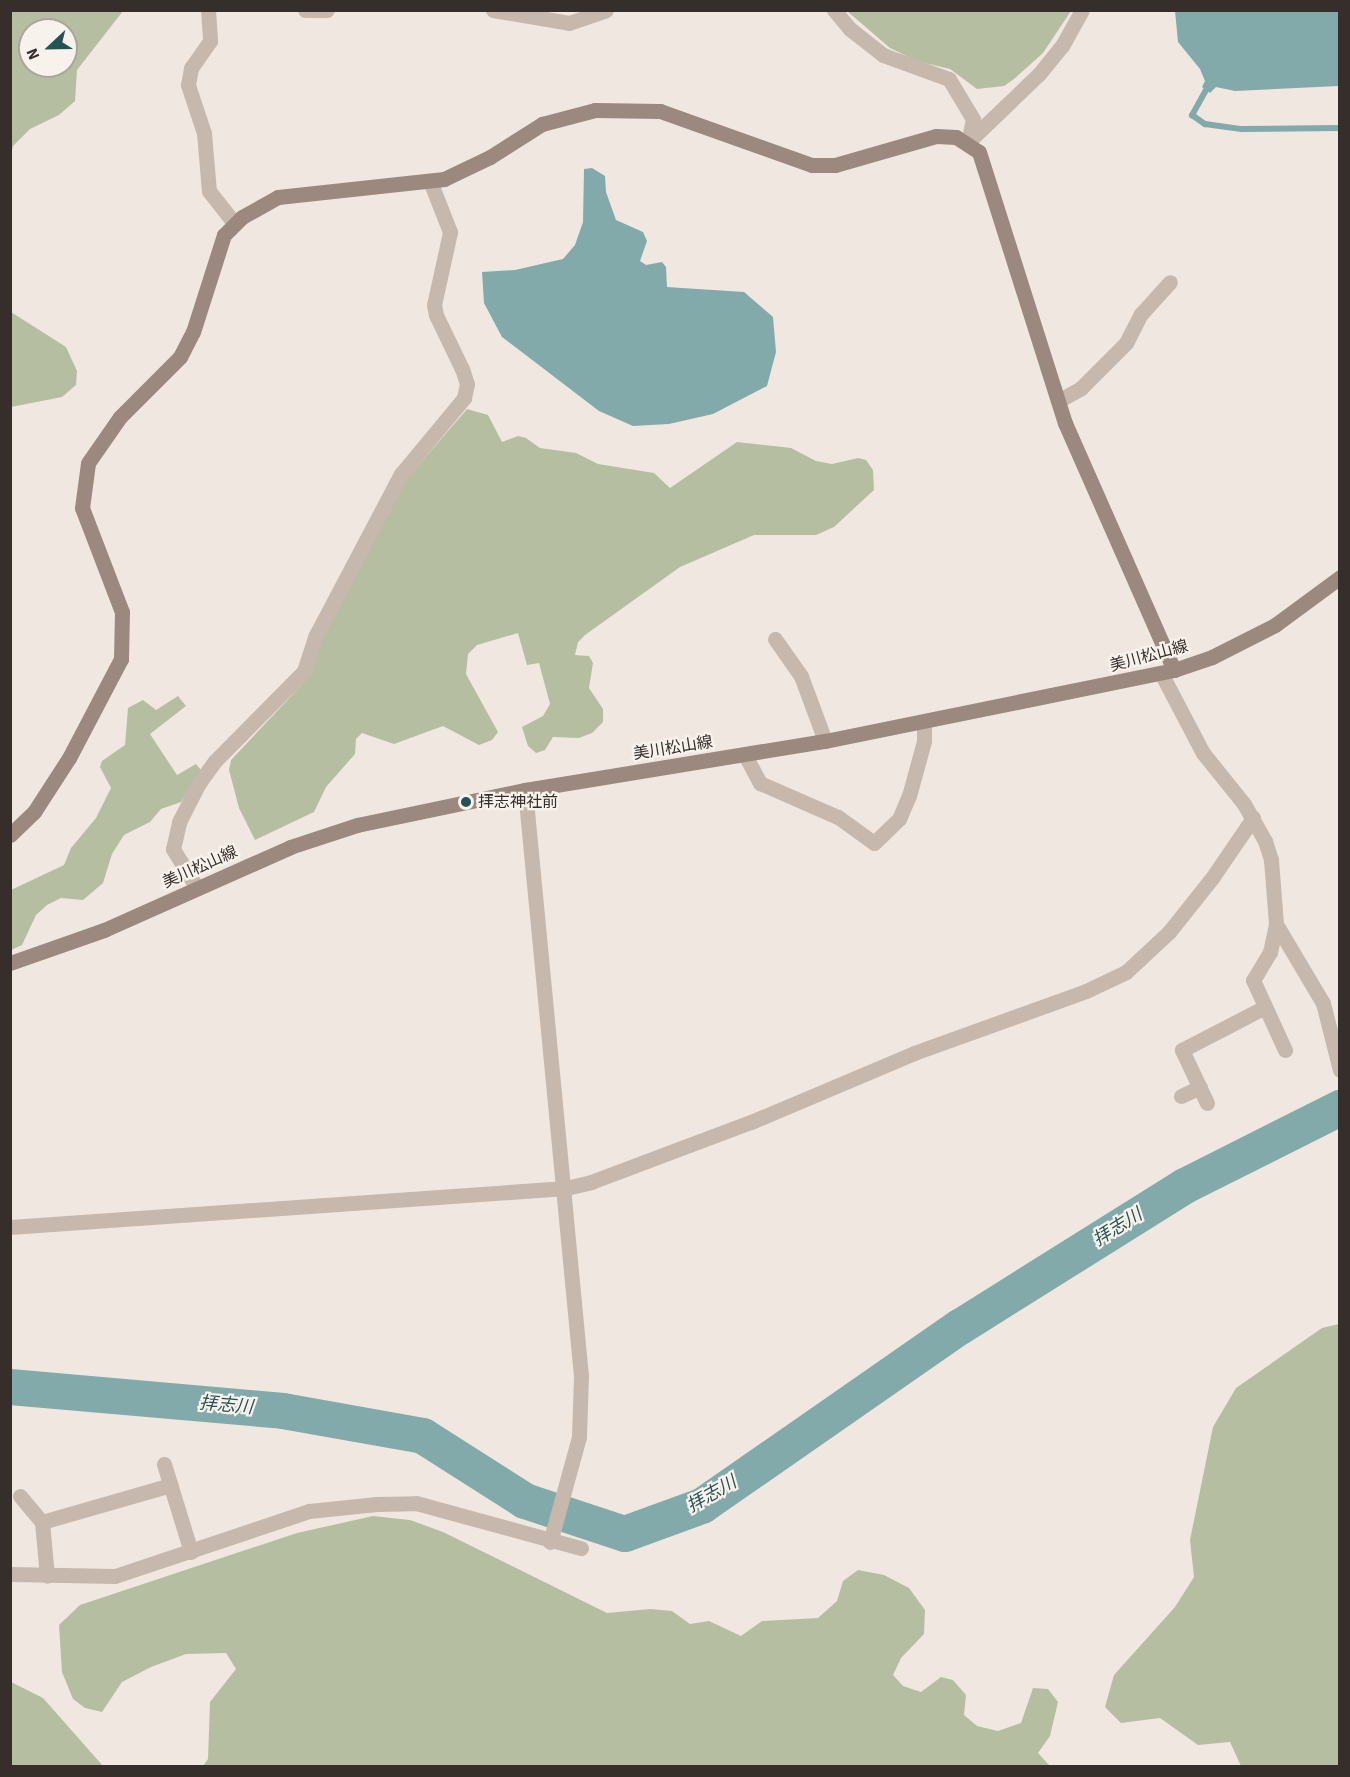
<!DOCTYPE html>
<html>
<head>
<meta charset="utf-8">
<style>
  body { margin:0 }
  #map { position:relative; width:1350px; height:1777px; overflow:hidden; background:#f0e8e0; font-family:"Source Sans 3","Noto Sans JP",sans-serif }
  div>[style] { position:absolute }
  .green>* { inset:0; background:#b5bea1 }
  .water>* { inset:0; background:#82aaaa }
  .stream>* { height:6px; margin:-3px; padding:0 3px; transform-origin:3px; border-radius:3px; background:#82aaaa }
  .river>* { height:36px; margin:-18px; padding:0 18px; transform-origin:18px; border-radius:18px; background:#82aaaa }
  .street>* { height:15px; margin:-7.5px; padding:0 7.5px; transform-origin:7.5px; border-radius:7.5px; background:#c7b8ad }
  .secondary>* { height:15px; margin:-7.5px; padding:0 7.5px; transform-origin:7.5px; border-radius:7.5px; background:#9b887e }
  .dots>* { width:16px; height:16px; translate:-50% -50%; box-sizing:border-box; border:3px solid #f8f2ec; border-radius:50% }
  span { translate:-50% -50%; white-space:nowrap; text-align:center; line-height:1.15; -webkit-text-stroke:4.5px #f8f2ec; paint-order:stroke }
  .street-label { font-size:16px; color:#362e2b }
  .poi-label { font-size:16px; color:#362e2b }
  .left { translate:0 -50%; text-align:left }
  .water-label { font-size:18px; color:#255253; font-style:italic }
  .frame { position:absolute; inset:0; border:12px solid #362e2b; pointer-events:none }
  .north { position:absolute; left:18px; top:18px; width:60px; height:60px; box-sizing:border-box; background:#f8f2ec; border:2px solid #aaa49f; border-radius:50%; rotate:248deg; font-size:16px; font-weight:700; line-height:24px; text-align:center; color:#362e2b }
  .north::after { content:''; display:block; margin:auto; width:21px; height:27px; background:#255253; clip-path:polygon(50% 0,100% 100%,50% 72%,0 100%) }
</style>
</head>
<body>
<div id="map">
  <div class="green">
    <div style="clip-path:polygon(evenodd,11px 10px,123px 11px,77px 70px,75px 101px,59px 115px,30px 129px,13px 146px,11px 156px,11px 10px,30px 30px,66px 30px,66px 66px,30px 66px,30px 30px)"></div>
    <div style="clip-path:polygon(847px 11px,1071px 11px,1043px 53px,1014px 79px,1004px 86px,977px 89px,950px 69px,917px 61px,890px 48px)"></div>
    <div style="clip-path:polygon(11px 312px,66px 347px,77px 371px,76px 385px,62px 397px,11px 407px)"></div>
    <div style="clip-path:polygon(467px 409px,488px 415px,502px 442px,518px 436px,526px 438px,540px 448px,576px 453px,598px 464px,654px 473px,670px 488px,737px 442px,791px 448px,816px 461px,832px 464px,858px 458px,866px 460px,873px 470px,874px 490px,834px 527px,816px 535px,754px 535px,680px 567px,585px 635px,578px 642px,575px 655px,589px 656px,593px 663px,589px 688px,603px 709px,603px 722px,592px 733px,579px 738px,553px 737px,545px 750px,536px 753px,528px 746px,522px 727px,543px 716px,550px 704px,539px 663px,527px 665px,518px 633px,477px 645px,468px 654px,466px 674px,498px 732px,492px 740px,479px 745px,443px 726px,394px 744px,362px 733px,356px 739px,355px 754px,326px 787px,314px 812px,255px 840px,239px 808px,229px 770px,231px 760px,310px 676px,321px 638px,406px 480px)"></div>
    <div style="clip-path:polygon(178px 696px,186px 706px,150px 734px,177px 775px,196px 764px,201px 770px,181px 802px,161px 809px,150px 822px,124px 835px,112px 854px,103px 883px,83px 900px,61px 898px,47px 905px,36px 915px,22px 945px,11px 950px,11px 890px,64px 865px,71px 848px,96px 818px,111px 788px,100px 767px,102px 761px,125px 745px,128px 708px,143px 700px,156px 710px)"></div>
    <div style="clip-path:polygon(1339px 1324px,1339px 1766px,1241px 1766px,1230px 1742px,1198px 1745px,1160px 1718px,1121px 1723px,1105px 1707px,1114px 1675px,1175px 1607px,1194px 1577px,1190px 1540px,1213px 1427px,1236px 1388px,1322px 1328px)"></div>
    <div style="clip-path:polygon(373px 1516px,410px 1520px,443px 1532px,607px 1613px,650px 1609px,672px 1611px,690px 1624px,709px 1621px,741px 1636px,762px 1621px,818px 1618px,837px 1601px,843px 1581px,858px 1570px,884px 1575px,909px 1588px,925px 1610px,924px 1634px,901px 1658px,893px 1675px,903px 1686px,921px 1692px,941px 1677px,953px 1680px,966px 1695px,964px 1715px,977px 1726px,998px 1731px,1021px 1723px,1033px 1688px,1048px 1689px,1058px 1702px,1050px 1736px,1038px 1753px,1050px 1766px,203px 1766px,208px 1759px,210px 1702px,236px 1669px,226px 1653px,186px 1654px,151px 1667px,122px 1682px,102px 1712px,85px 1708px,73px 1699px,62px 1672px,59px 1625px,80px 1605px,297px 1533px)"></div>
    <div style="clip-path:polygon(11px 1682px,43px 1698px,103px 1766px,11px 1766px)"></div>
  </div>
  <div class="water">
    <div style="clip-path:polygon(1175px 11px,1339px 11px,1339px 86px,1235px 91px,1216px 87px,1210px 93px,1202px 87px,1205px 81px,1200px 69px,1178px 42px)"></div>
    <div style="clip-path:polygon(592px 168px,605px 176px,606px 192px,616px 220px,643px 232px,647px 241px,640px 261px,646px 265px,662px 262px,666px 267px,667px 287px,744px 292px,773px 317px,776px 352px,767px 386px,713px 414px,669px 424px,633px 426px,599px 411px,502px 337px,484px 303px,482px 272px,515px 270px,563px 259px,575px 245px,583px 222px,584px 169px)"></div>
  </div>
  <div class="stream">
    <div style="left:1206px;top:90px;width:29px;rotate:119deg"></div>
    <div style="left:1192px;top:115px;width:16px;rotate:35deg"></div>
    <div style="left:1205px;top:124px;width:37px;rotate:8deg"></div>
    <div style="left:1242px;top:129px;width:98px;rotate:-0.6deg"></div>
  </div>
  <div class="river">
    <div style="left:10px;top:1387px;width:274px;rotate:5deg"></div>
    <div style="left:283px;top:1411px;width:142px;rotate:10.1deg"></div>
    <div style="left:423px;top:1436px;width:121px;rotate:32.5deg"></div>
    <div style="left:525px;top:1501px;width:105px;rotate:18.3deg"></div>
    <div style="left:625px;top:1534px;width:82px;rotate:-20deg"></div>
    <div style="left:702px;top:1506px;width:314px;rotate:-34.8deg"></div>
    <div style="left:960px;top:1327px;width:266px;rotate:-32.1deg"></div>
    <div style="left:1185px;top:1186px;width:174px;rotate:-26.7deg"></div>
  </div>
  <div class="street">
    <div style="left:208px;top:10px;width:31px;rotate:86deg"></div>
    <div style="left:210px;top:41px;width:33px;rotate:125deg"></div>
    <div style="left:191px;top:68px;width:17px;rotate:100deg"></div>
    <div style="left:188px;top:85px;width:51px;rotate:71.6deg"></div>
    <div style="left:204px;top:133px;width:58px;rotate:85.1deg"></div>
    <div style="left:209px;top:191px;width:42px;rotate:51.8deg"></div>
    <div style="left:305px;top:10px;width:22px"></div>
    <div style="left:493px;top:10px;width:77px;rotate:9.7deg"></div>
    <div style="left:569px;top:23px;width:39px;rotate:-19deg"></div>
    <div style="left:834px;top:10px;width:25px;rotate:50deg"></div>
    <div style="left:850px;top:29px;width:42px;rotate:38.2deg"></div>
    <div style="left:883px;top:55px;width:70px;rotate:20deg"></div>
    <div style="left:949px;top:79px;width:47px;rotate:59deg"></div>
    <div style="left:973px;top:119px;width:24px;rotate:102deg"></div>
    <div style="left:968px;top:142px;width:98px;rotate:-43.8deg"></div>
    <div style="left:1039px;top:74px;width:36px;rotate:-51deg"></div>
    <div style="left:1062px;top:46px;width:41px;rotate:-60.9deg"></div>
    <div style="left:1058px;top:401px;width:26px;rotate:-29deg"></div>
    <div style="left:1081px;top:388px;width:64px;rotate:-45deg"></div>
    <div style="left:1126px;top:343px;width:33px;rotate:-63deg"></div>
    <div style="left:1141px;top:314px;width:43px;rotate:-47.8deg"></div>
    <div style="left:775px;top:639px;width:45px;rotate:54.9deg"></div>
    <div style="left:801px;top:676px;width:69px;rotate:69.7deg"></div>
    <div style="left:1161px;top:673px;width:90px;rotate:62.3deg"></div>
    <div style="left:1203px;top:753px;width:65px;rotate:51.2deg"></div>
    <div style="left:1244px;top:804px;width:43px;rotate:60.4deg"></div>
    <div style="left:1265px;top:841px;width:20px;rotate:72deg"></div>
    <div style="left:1271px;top:860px;width:64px;rotate:85.5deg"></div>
    <div style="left:1276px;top:924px;width:92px;rotate:59.3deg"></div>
    <div style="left:1323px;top:1003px;width:69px;rotate:75.8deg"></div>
    <div style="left:745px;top:755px;width:32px;rotate:62deg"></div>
    <div style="left:760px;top:783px;width:85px;rotate:23.6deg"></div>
    <div style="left:838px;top:817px;width:44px;rotate:35.8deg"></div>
    <div style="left:874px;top:843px;width:35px;rotate:-44deg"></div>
    <div style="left:899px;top:819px;width:25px;rotate:-67deg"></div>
    <div style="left:909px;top:796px;width:57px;rotate:-74.7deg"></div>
    <div style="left:924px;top:741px;width:19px;rotate:-90deg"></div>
    <div style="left:525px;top:790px;width:589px;rotate:84.54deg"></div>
    <div style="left:581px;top:1376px;width:61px;rotate:91.9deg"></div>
    <div style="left:579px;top:1437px;width:109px;rotate:105.4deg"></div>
    <div style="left:197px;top:888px;width:46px;rotate:-121.6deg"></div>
    <div style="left:173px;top:849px;width:28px;rotate:-77deg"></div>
    <div style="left:179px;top:822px;width:44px;rotate:-62.9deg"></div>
    <div style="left:199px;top:783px;width:27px;rotate:-54deg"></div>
    <div style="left:215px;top:761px;width:127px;rotate:-45.3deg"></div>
    <div style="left:304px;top:671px;width:38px;rotate:-72deg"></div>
    <div style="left:316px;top:635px;width:182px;rotate:-62.2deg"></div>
    <div style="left:401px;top:474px;width:99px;rotate:-50.3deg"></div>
    <div style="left:464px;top:398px;width:14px;rotate:-78deg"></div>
    <div style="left:467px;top:384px;width:16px;rotate:-108deg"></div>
    <div style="left:462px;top:369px;width:60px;rotate:-115.7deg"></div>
    <div style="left:436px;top:315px;width:10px;rotate:-101deg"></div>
    <div style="left:434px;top:305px;width:75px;rotate:-77.6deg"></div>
    <div style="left:450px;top:232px;width:55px;rotate:-111.4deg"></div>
    <div style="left:1276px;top:924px;width:29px;rotate:102deg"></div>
    <div style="left:1270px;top:952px;width:33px;rotate:121deg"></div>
    <div style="left:1253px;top:980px;width:77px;rotate:65.4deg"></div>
    <div style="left:1181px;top:1096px;width:21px;rotate:-25deg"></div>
    <div style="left:1207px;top:1103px;width:59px;rotate:-115.3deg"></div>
    <div style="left:1182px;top:1050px;width:93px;rotate:-27.4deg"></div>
    <div style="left:10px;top:1227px;width:557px;rotate:-4.01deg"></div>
    <div style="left:566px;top:1188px;width:26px;rotate:-13deg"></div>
    <div style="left:591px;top:1182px;width:171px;rotate:-20.6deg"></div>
    <div style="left:751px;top:1122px;width:177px;rotate:-22.9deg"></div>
    <div style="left:914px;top:1053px;width:183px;rotate:-19.8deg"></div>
    <div style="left:1086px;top:991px;width:44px;rotate:-25.4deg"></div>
    <div style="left:1126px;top:972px;width:59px;rotate:-42.9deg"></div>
    <div style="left:1169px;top:932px;width:69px;rotate:-51.5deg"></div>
    <div style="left:1212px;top:878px;width:73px;rotate:-55.7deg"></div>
    <div style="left:164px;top:1464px;width:92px;rotate:72.9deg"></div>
    <div style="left:20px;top:1496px;width:34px;rotate:50deg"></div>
    <div style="left:42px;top:1522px;width:54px;rotate:84.7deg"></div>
    <div style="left:42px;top:1522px;width:134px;rotate:-16deg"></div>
    <div style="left:10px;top:1574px;width:105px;rotate:1.1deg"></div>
    <div style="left:115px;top:1576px;width:205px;rotate:-18.5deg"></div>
    <div style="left:309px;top:1511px;width:68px;rotate:-5.9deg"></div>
    <div style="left:377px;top:1504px;width:39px;rotate:-1deg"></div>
    <div style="left:416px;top:1503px;width:171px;rotate:15.3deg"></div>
  </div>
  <div class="secondary">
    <div style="left:10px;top:835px;width:33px;rotate:-44deg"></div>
    <div style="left:34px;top:812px;width:64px;rotate:-57.1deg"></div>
    <div style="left:69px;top:758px;width:112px;rotate:-62.3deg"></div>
    <div style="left:121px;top:659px;width:47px;rotate:-88.8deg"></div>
    <div style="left:122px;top:612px;width:111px;rotate:-111deg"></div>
    <div style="left:82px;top:508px;width:45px;rotate:-82.4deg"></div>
    <div style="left:88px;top:463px;width:56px;rotate:-55.2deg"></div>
    <div style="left:120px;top:417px;width:85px;rotate:-45deg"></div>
    <div style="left:180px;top:357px;width:28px;rotate:-63deg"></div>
    <div style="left:193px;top:332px;width:102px;rotate:-72.3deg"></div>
    <div style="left:224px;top:235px;width:25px;rotate:-45deg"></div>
    <div style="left:242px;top:217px;width:41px;rotate:-29.1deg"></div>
    <div style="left:278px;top:197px;width:167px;rotate:-6.2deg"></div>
    <div style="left:444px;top:179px;width:51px;rotate:-25.6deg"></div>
    <div style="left:490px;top:157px;width:62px;rotate:-32.4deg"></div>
    <div style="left:542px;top:124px;width:55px;rotate:-14.8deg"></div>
    <div style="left:595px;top:110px;width:65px;rotate:0.9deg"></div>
    <div style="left:660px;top:111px;width:161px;rotate:19.6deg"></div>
    <div style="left:812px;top:165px;width:23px"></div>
    <div style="left:835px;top:165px;width:105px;rotate:-16deg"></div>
    <div style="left:936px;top:136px;width:20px;rotate:3deg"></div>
    <div style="left:956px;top:137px;width:27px;rotate:33deg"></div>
    <div style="left:979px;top:152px;width:284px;rotate:72.4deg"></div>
    <div style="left:1065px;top:423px;width:270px;rotate:66.2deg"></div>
    <div style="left:10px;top:963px;width:100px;rotate:-19.3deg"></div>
    <div style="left:104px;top:930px;width:204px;rotate:-24deg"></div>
    <div style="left:290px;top:847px;width:71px;rotate:-18.2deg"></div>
    <div style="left:357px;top:825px;width:172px;rotate:-11.8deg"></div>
    <div style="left:525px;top:790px;width:304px;rotate:-9.3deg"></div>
    <div style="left:825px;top:741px;width:356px;rotate:-11.5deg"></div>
    <div style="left:1174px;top:670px;width:40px;rotate:-18.9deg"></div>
    <div style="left:1212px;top:657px;width:71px;rotate:-26.9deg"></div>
    <div style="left:1275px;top:625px;width:81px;rotate:-36.4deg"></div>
  </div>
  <div class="dots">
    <div style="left:466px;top:802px;background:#255253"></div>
  </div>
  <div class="street-label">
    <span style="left:1149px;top:656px;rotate:-15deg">美川松山線</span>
    <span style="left:673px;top:748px;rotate:-9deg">美川松山線</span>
    <span style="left:200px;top:867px;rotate:-24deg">美川松山線</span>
  </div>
  <div class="poi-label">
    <span class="left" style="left:478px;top:802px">拝志神社前</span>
  </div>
  <div class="water-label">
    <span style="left:1118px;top:1228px;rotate:-32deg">拝志川</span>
    <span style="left:226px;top:1406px;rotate:5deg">拝志川</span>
    <span style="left:712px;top:1495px;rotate:-30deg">拝志川</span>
  </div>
  <div class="frame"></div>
  <div class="north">N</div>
</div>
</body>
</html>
